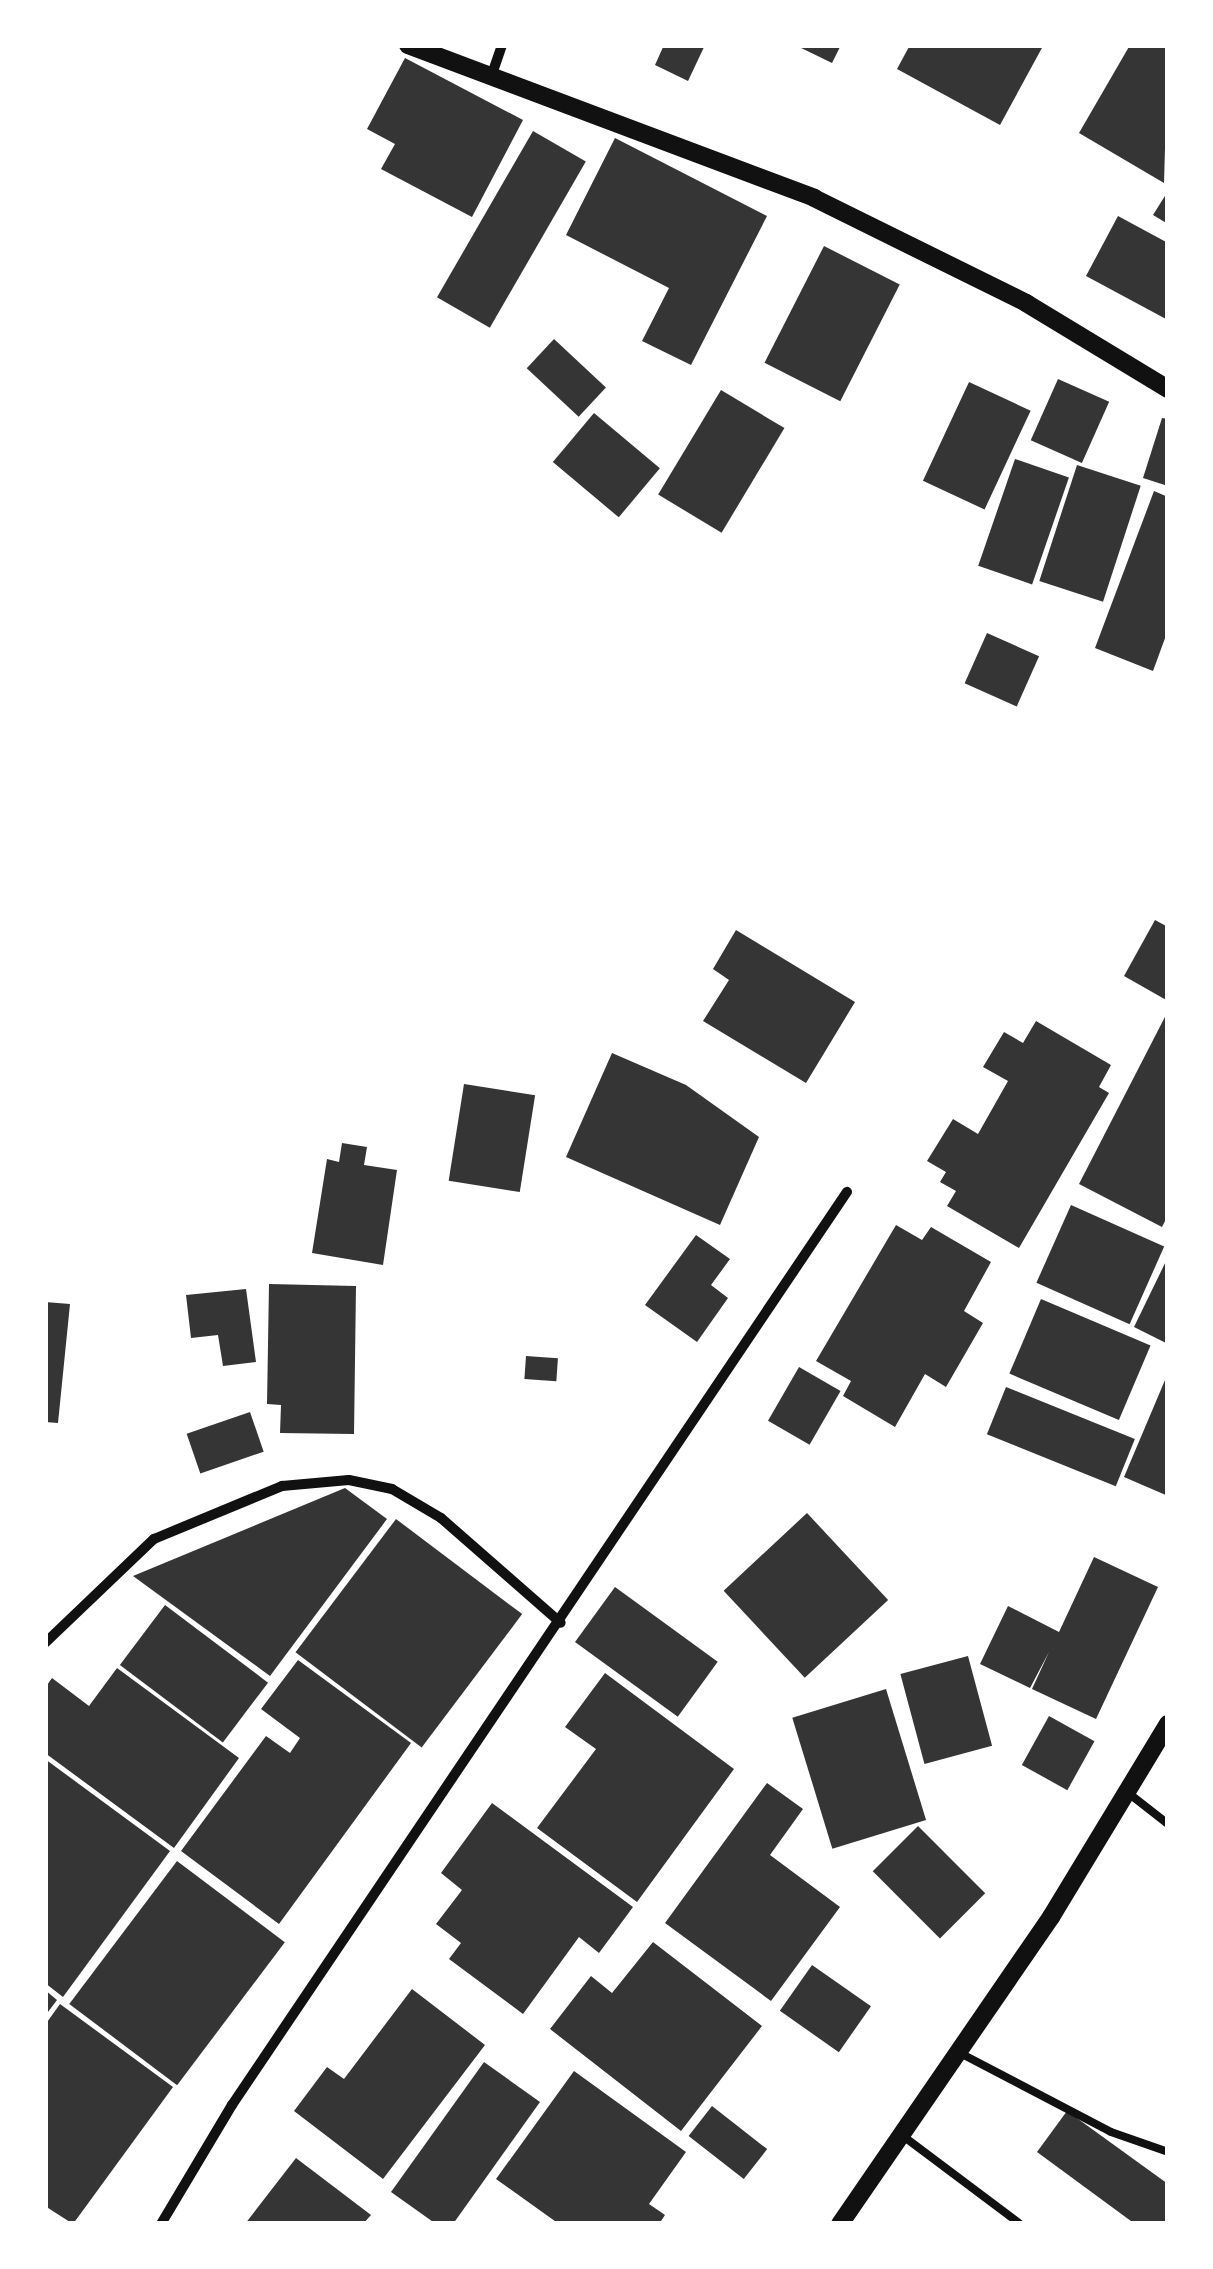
<!DOCTYPE html>
<html>
<head>
<meta charset="utf-8">
<style>
  body { margin:0 }
  #map { position:relative; width:1213px; height:2269px; overflow:hidden; background:#fff; font-family:"Times New Roman",serif }
  div>[style] { position:absolute }
  .building>* { inset:0; background:#353535; transform-origin:0 0 }
  .service>* { height:8px; margin:-4px; padding:0 4px; transform-origin:4px; border-radius:4px; background:#111 }
  .minor>* { height:10px; margin:-5px; padding:0 5px; transform-origin:5px; border-radius:5px; background:#111 }
  .tertiary>* { height:18px; margin:-9px; padding:0 9px; transform-origin:9px; border-radius:9px; background:#111 }
  span { translate:-50% -50%; white-space:nowrap; text-align:center; line-height:1.15; -webkit-text-stroke:10px #fff; paint-order:stroke }
  .frame { position:absolute; inset:0; border:48px solid #fff; pointer-events:none }
</style>
</head>
<body>
<div id="map">
  <div class="building">
    <div style="clip-path:polygon(664px 45px,705px 45px,688px 81px,655px 65px)"></div>
    <div style="clip-path:polygon(795px 45px,841px 45px,832px 63px)"></div>
    <div style="clip-path:polygon(910px 45px,1041px 45px,1043px 46px,1000px 125px,897px 69px)"></div>
    <div style="clip-path:polygon(1130px 45px,1168px 45px,1164px 183px,1079px 133px)"></div>
    <div style="clip-path:polygon(405px 58px,523px 120px,472px 217px,381px 169px,395px 144px,367px 129px)"></div>
    <div style="left:533px;top:131px;width:61px;height:192px;rotate:30deg"></div>
    <div style="clip-path:polygon(615px 138px,767px 216px,691px 365px,642px 341px,669px 288px,566px 235px)"></div>
    <div style="clip-path:polygon(1168px 191px,1168px 224px,1153px 215px)"></div>
    <div style="clip-path:polygon(1118px 216px,1168px 243px,1166px 319px,1086px 276px)"></div>
    <div style="left:824px;top:246px;width:85px;height:131px;rotate:27deg"></div>
    <div style="left:554px;top:339px;width:71px;height:40px;rotate:43deg"></div>
    <div style="left:1058px;top:379px;width:56px;height:67px;rotate:24deg"></div>
    <div style="left:969px;top:382px;width:68px;height:109px;rotate:25deg"></div>
    <div style="left:721px;top:390px;width:74px;height:122px;rotate:31deg"></div>
    <div style="left:594px;top:413px;width:86px;height:64px;rotate:40deg"></div>
    <div style="clip-path:polygon(1162px 418px,1168px 419px,1168px 486px,1143px 478px)"></div>
    <div style="left:1015px;top:459px;width:57px;height:113px;rotate:19deg"></div>
    <div style="left:1077px;top:465px;width:67px;height:122px;rotate:18deg"></div>
    <div style="clip-path:polygon(1154px 491px,1168px 497px,1168px 630px,1153px 671px,1095px 648px)"></div>
    <div style="left:987px;top:633px;width:57px;height:55px;rotate:24deg"></div>
    <div style="clip-path:polygon(1155px 920px,1168px 927px,1168px 1001px,1124px 976px)"></div>
    <div style="clip-path:polygon(736px 930px,855px 1002px,806px 1083px,703px 1021px,729px 980px,713px 969px)"></div>
    <div style="clip-path:polygon(1168px 1011px,1168px 1215px,1162px 1227px,1079px 1184px)"></div>
    <div style="clip-path:polygon(1036px 1021px,1111px 1065px,1099px 1087px,1109px 1093px,1019px 1248px,947px 1206px,956px 1191px,940px 1182px,946px 1172px,927px 1161px,953px 1119px,978px 1134px,1008px 1081px,983px 1067px,1004px 1032px,1023px 1043px)"></div>
    <div style="clip-path:polygon(612px 1053px,686px 1085px,759px 1137px,720px 1225px,566px 1157px)"></div>
    <div style="left:464px;top:1084px;width:72px;height:98px;rotate:9deg"></div>
    <div style="clip-path:polygon(342px 1143px,367px 1147px,364px 1165px,397px 1170px,383px 1265px,312px 1253px,327px 1159px,339px 1162px)"></div>
    <div style="left:1071px;top:1205px;width:102px;height:85px;rotate:24deg"></div>
    <div style="clip-path:polygon(896px 1225px,922px 1240px,931px 1227px,991px 1262px,964px 1311px,983px 1323px,946px 1387px,925px 1374px,895px 1427px,843px 1396px,851px 1381px,816px 1361px)"></div>
    <div style="clip-path:polygon(696px 1235px,730px 1259px,711px 1285px,728px 1298px,697px 1342px,645px 1305px)"></div>
    <div style="clip-path:polygon(1168px 1257px,1168px 1344px,1134px 1327px)"></div>
    <div style="clip-path:polygon(269px 1284px,356px 1286px,354px 1434px,280px 1433px,281px 1405px,267px 1404px)"></div>
    <div style="clip-path:polygon(246px 1289px,256px 1362px,223px 1366px,218px 1335px,191px 1338px,186px 1295px)"></div>
    <div style="left:1041px;top:1299px;width:119px;height:81px;rotate:23deg"></div>
    <div style="clip-path:polygon(45px 1302px,70px 1304px,58px 1423px,45px 1422px)"></div>
    <div style="left:526px;top:1356px;width:32px;height:23px;rotate:4deg"></div>
    <div style="left:799px;top:1367px;width:48px;height:62px;rotate:30deg"></div>
    <div style="clip-path:polygon(1168px 1373px,1168px 1496px,1124px 1477px)"></div>
    <div style="left:1006px;top:1387px;width:139px;height:51px;rotate:22deg"></div>
    <div style="left:250px;top:1412px;width:42px;height:67px;rotate:71deg"></div>
    <div style="clip-path:polygon(345px 1488px,387px 1519px,270px 1676px,133px 1576px)"></div>
    <div style="left:807px;top:1513px;width:119px;height:114px;rotate:47deg"></div>
    <div style="left:396px;top:1519px;width:158px;height:167px;rotate:37deg"></div>
    <div style="clip-path:polygon(1094px 1557px,1158px 1587px,1096px 1719px,1032px 1689px,1049px 1652px,1030px 1688px,980px 1664px,1008px 1606px,1059px 1632px)"></div>
    <div style="left:615px;top:1587px;width:127px;height:68px;rotate:36deg"></div>
    <div style="left:165px;top:1605px;width:129px;height:75px;rotate:37deg"></div>
    <div style="left:968px;top:1656px;width:93px;height:70px;rotate:75deg"></div>
    <div style="clip-path:polygon(298px 1660px,411px 1743px,279px 1924px,181px 1851px,266px 1736px,290px 1753px,300px 1738px,261px 1709px)"></div>
    <div style="clip-path:polygon(117px 1668px,239px 1758px,174px 1848px,45px 1753px,45px 1688px,52px 1678px,89px 1706px)"></div>
    <div style="clip-path:polygon(605px 1673px,734px 1769px,637px 1902px,537px 1828px,596px 1749px,565px 1727px)"></div>
    <div style="left:886px;top:1689px;width:137px;height:98px;rotate:73deg"></div>
    <div style="left:1049px;top:1716px;width:52px;height:56px;rotate:29deg"></div>
    <div style="clip-path:polygon(45px 1759px,170px 1851px,63px 1997px,45px 1983px)"></div>
    <div style="clip-path:polygon(767px 1783px,803px 1809px,770px 1855px,840px 1907px,771px 2001px,665px 1923px)"></div>
    <div style="clip-path:polygon(492px 1803px,633px 1907px,599px 1953px,579px 1937px,523px 2014px,449px 1959px,461px 1943px,436px 1924px,462px 1890px,441px 1873px)"></div>
    <div style="left:918px;top:1826px;width:95px;height:64px;rotate:45deg"></div>
    <div style="left:177px;top:1861px;width:135px;height:179px;rotate:37deg"></div>
    <div style="clip-path:polygon(653px 1942px,762px 2026px,681px 2131px,550px 2029px,591px 1976px,612px 1993px)"></div>
    <div style="left:812px;top:1965px;width:72px;height:56px;rotate:35deg"></div>
    <div style="clip-path:polygon(412px 1989px,485px 2045px,383px 2179px,294px 2111px,327px 2067px,344px 2079px)"></div>
    <div style="clip-path:polygon(45px 1990px,57px 2000px,45px 2016px)"></div>
    <div style="clip-path:polygon(60px 2004px,173px 2087px,73px 2224px,45px 2206px,45px 2025px)"></div>
    <div style="clip-path:polygon(484px 2062px,540px 2102px,453px 2224px,436px 2224px,391px 2192px)"></div>
    <div style="clip-path:polygon(574px 2071px,686px 2152px,649px 2204px,665px 2215px,659px 2224px,559px 2224px,496px 2179px)"></div>
    <div style="left:712px;top:2106px;width:70px;height:38px;rotate:38deg"></div>
    <div style="clip-path:polygon(1067px 2111px,1168px 2184px,1167px 2224px,1135px 2224px,1037px 2152px)"></div>
    <div style="clip-path:polygon(296px 2158px,371px 2215px,363px 2224px,245px 2224px)"></div>
  </div>
  <div class="service">
    <div style="left:1127px;top:1792px;width:52px;rotate:38deg"></div>
    <div style="left:960px;top:2053px;width:170px;rotate:27.6deg"></div>
    <div style="left:1111px;top:2132px;width:60px;rotate:19.3deg"></div>
    <div style="left:903px;top:2136px;width:146px;rotate:36.9deg"></div>
  </div>
  <div class="minor">
    <div style="left:491px;top:77px;width:34px;rotate:-71deg"></div>
    <div style="left:45px;top:1643px;width:151px;rotate:-43.7deg"></div>
    <div style="left:154px;top:1539px;width:139px;rotate:-22.5deg"></div>
    <div style="left:282px;top:1486px;width:67px;rotate:-5.1deg"></div>
    <div style="left:349px;top:1480px;width:44px;rotate:11.8deg"></div>
    <div style="left:392px;top:1489px;width:57px;rotate:30.6deg"></div>
    <div style="left:441px;top:1518px;width:159px;rotate:41.2deg"></div>
    <div style="left:161px;top:2224px;width:139px;rotate:-59.2deg"></div>
    <div style="left:232px;top:2105px;width:1101px;rotate:-56.04deg"></div>
  </div>
  <div class="tertiary">
    <div style="left:408px;top:45px;width:434px;rotate:20.6deg"></div>
    <div style="left:814px;top:198px;width:237px;rotate:26.3deg"></div>
    <div style="left:1026px;top:303px;width:166px;rotate:31.2deg"></div>
    <div style="left:840px;top:2224px;width:373px;rotate:-55.5deg"></div>
    <div style="left:1051px;top:1917px;width:226px;rotate:-58.8deg"></div>
  </div>
  <div class="frame"></div>
</div>
</body>
</html>
